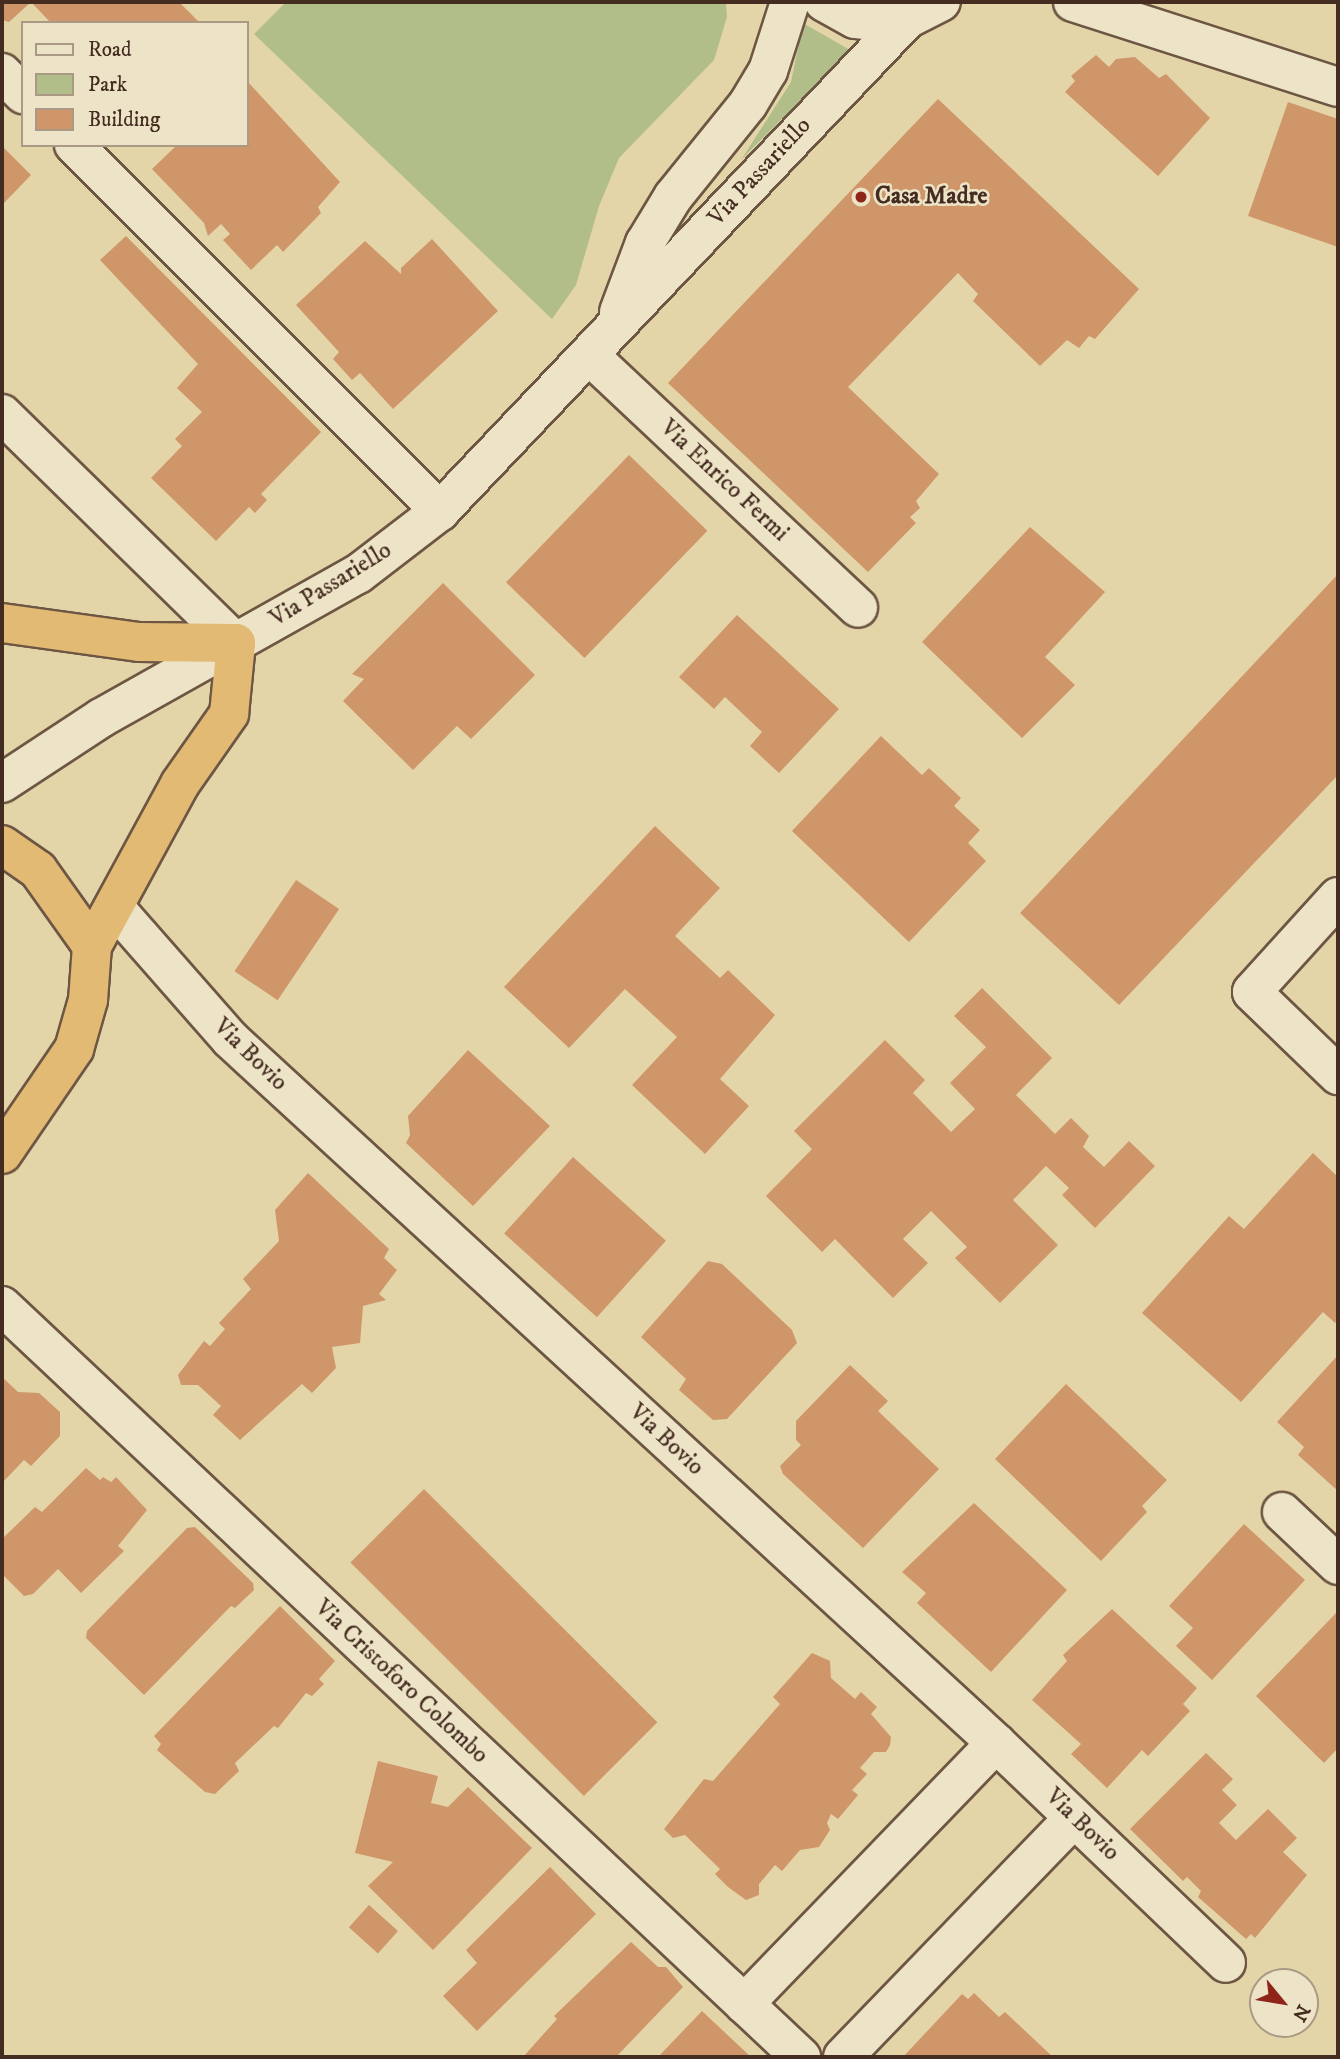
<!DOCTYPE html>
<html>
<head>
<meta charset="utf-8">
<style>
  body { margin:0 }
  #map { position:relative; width:1340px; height:2059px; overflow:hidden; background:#e4d5a9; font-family:"IM FELL DW Pica",serif }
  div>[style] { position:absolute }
  .green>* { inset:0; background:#b1be8a }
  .building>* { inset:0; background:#cf9669; transform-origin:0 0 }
  .roads { filter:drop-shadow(2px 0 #6d5643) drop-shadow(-2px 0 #6d5643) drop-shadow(0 2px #6d5643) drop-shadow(0 -2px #6d5643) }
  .minor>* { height:38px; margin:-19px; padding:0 19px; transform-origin:19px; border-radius:19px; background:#ede4c7 }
  .highway>* { height:38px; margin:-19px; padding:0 19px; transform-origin:19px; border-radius:19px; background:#e2ba74 }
  .dots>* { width:19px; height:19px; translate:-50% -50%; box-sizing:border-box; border:4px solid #ede4c7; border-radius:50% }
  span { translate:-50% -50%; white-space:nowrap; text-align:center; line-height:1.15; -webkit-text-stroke:5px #ede4c7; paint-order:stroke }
  .street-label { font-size:24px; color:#452c21 }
  .poi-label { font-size:24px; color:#452c21; font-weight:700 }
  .left { translate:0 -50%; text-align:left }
  .frame { position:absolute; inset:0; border:4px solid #452c21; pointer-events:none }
  .legend { position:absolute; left:21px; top:21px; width:228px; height:126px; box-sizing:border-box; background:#ede4c7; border:2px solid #aa9a85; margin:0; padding:9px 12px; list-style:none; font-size:21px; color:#452c21 }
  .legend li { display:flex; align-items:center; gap:14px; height:35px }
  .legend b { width:35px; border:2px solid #aa9a85 }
  .north { position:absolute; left:1249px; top:1968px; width:70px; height:70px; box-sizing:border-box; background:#ede4c7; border:2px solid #aa9a85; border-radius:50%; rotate:120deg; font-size:19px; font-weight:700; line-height:28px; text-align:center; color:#452c21 }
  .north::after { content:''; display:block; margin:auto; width:24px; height:32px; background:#8f2418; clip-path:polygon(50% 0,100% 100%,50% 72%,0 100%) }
</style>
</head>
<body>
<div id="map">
  <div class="green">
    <div style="clip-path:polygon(286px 2px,726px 2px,727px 17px,714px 60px,619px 158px,599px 206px,576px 285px,552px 319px,254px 34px)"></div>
    <div style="clip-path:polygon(803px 23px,850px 50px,741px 160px,791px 82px)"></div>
  </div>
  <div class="building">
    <div style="clip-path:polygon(2px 2px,31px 2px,9px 22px,2px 20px)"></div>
    <div style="clip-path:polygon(31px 2px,179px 2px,200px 23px,51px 23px)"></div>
    <div style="clip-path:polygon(1096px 55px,1109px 67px,1116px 59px,1135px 57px,1159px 78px,1166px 74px,1210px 118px,1158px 176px,1065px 92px,1075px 81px,1071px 76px)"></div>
    <div style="clip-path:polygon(247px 81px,340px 182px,318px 207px,321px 213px,283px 252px,277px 245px,251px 270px,223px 240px,230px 234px,221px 224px,208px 236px,204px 223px,152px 169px,177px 145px,247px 145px)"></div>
    <div style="clip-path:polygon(938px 99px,1139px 289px,1095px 339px,1089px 336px,1079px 348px,1067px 340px,1040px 366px,973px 301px,978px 294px,958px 273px,848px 387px,939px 474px,916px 501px,920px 508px,910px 517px,916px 523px,868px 572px,668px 383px)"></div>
    <div style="clip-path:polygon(1288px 102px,1338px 119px,1338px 247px,1248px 216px)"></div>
    <div style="clip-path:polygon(2px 146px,31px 175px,2px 205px)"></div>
    <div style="clip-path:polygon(126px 236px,321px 432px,261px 494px,267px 500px,255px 513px,249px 507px,216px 541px,151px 478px,182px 446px,175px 439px,202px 412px,177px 388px,198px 364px,100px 260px)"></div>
    <div style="clip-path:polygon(432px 239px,498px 311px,393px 409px,360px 373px,352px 380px,333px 359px,339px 352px,296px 305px,365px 241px,401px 274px,401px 268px)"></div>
    <div style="left:629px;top:455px;width:109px;height:177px;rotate:44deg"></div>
    <div style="clip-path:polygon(1030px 527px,1105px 592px,1045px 657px,1075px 685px,1022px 738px,922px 642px)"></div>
    <div style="clip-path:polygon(1338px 574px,1338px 775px,1119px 1005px,1020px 913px)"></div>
    <div style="clip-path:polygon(443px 583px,535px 675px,471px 739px,457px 726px,413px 770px,343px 701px,364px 679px,352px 674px)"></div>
    <div style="clip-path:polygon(737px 615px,839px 709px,779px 773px,750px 746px,762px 732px,725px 697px,714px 709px,679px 677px)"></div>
    <div style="clip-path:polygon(881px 736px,922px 775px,929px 768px,961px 798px,954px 806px,980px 830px,968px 843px,986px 861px,909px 942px,792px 831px)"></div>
    <div style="clip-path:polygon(655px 826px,720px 888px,675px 936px,720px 978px,728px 970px,775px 1015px,720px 1079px,749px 1106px,705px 1154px,632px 1085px,677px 1037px,625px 989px,569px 1048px,504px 987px)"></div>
    <div style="left:296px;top:880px;width:52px;height:110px;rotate:34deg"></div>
    <div style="clip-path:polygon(982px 988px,1052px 1058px,1016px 1095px,1055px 1134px,1071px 1118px,1089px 1136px,1083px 1147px,1104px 1167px,1129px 1141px,1155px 1166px,1095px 1228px,1062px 1195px,1069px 1188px,1046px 1166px,1013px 1200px,1058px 1245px,1000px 1303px,955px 1258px,967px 1247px,931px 1211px,903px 1239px,928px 1263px,893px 1298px,835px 1239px,822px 1252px,766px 1196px,812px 1149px,794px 1131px,885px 1040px,925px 1080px,913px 1093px,951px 1132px,975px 1109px,950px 1083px,986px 1047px,954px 1016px)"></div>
    <div style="clip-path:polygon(468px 1050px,550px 1126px,473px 1206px,406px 1143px,410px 1135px,408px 1116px)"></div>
    <div style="clip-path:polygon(1313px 1153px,1338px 1177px,1338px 1319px,1335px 1323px,1323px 1312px,1241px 1402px,1142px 1313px,1229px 1216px,1244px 1229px)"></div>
    <div style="left:573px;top:1157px;width:125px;height:103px;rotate:42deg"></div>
    <div style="clip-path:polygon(308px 1173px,389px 1249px,384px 1258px,397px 1270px,379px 1294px,386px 1300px,363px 1306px,360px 1343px,332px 1347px,336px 1368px,312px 1393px,302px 1384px,240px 1440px,213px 1415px,221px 1406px,198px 1385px,181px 1385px,178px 1375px,204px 1341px,210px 1346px,225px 1329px,219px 1323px,251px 1289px,243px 1279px,279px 1241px,275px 1210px)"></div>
    <div style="clip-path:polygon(708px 1261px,722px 1264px,792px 1330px,797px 1343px,727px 1419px,713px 1420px,679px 1390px,686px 1379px,641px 1337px)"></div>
    <div style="clip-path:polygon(1338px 1355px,1338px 1491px,1298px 1455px,1304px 1447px,1277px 1422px)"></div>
    <div style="clip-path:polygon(850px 1365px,888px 1401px,878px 1411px,939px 1469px,863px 1548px,783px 1474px,780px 1466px,801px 1445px,796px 1440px,796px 1421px)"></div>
    <div style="clip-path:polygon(2px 1377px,18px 1392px,39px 1393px,60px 1412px,60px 1436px,31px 1466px,24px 1460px,2px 1483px)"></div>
    <div style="clip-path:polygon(1066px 1384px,1167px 1480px,1142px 1506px,1147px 1512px,1101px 1561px,995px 1459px)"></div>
    <div style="clip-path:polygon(86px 1468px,100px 1480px,103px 1477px,111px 1482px,116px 1477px,147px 1510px,118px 1546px,124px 1551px,81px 1593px,58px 1569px,33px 1594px,24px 1596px,2px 1574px,2px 1539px,35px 1507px,42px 1512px)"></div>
    <div style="left:424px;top:1489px;width:330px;height:104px;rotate:45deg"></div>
    <div style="clip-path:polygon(974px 1503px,1067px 1590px,991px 1672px,917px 1603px,926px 1593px,902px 1572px)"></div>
    <div style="clip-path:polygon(1244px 1524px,1305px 1580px,1212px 1680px,1176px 1646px,1193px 1628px,1169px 1606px)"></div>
    <div style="clip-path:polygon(195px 1527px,253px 1583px,254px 1590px,235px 1608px,231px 1606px,144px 1695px,86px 1638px,87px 1631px,187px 1528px)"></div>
    <div style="clip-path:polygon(280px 1606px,335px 1661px,319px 1679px,324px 1684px,312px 1696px,306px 1693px,278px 1728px,274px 1726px,235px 1763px,239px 1771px,215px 1794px,205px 1792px,157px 1750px,161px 1744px,154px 1736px)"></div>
    <div style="clip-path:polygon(1112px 1609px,1197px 1688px,1183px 1704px,1190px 1711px,1148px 1756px,1142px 1750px,1107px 1788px,1071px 1754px,1081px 1744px,1032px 1700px,1067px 1661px,1063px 1655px)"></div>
    <div style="clip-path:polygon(1338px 1611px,1338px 1748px,1324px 1763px,1256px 1696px)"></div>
    <div style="clip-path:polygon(812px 1653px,830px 1661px,831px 1678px,855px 1699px,861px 1692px,877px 1707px,871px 1714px,891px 1737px,890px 1745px,886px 1752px,874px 1752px,860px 1768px,867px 1774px,852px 1790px,858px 1795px,838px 1819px,831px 1814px,827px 1823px,830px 1830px,819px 1847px,800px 1850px,782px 1871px,775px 1865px,759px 1884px,759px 1895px,746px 1900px,728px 1887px,715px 1874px,720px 1869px,685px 1835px,673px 1838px,664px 1829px,704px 1779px,713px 1781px,780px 1704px,773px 1697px)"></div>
    <div style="clip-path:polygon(1206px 1753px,1233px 1779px,1222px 1790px,1237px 1805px,1219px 1823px,1236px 1840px,1268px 1809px,1297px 1838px,1283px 1852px,1307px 1875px,1255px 1938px,1251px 1934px,1246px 1939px,1198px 1897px,1201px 1891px,1187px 1877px,1183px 1881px,1130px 1829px)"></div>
    <div style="clip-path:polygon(378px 1761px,438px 1776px,431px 1803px,448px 1807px,468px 1787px,532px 1848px,433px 1950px,368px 1886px,393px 1862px,355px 1853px)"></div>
    <div style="clip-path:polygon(550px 1867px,596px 1914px,477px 2031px,443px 1996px,477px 1963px,466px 1950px)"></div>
    <div style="left:369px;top:1905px;width:39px;height:30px;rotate:42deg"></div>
    <div style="clip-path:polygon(631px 1942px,658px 1967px,666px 1967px,683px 1987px,616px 2057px,523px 2057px,557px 2019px,554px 2016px)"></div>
    <div style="clip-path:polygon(974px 1993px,999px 2017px,1005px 2012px,1053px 2057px,903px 2057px,962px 1994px,968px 1999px)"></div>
    <div style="clip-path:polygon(702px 2011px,751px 2057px,658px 2057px)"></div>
  </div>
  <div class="roads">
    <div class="minor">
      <div style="left:824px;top:2px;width:35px;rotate:29deg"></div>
      <div style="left:855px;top:19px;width:26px;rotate:7deg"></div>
      <div style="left:881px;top:22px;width:26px;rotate:-7deg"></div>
      <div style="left:907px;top:19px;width:38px;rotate:-27deg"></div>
      <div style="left:1073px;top:2px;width:278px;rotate:17.8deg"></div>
      <div style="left:2px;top:73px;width:30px;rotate:45deg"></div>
      <div style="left:74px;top:145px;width:518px;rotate:45deg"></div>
      <div style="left:619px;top:312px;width:74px;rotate:-69.4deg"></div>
      <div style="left:645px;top:243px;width:54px;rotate:-58.7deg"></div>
      <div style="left:673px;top:197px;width:119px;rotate:-51.1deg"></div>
      <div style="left:748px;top:104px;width:39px;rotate:-59deg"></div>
      <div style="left:768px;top:71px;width:72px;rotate:-72.3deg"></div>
      <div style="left:589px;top:355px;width:369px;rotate:43.2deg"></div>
      <div style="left:2px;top:414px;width:327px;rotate:44.4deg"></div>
      <div style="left:2px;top:783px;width:118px;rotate:-33.3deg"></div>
      <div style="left:101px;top:718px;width:295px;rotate:-29.3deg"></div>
      <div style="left:358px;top:574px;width:103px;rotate:-37.5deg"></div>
      <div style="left:440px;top:511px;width:678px;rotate:-46.49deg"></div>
      <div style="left:1338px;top:897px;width:128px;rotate:132.2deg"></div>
      <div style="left:1252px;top:992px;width:120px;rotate:44deg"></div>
      <div style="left:115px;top:908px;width:174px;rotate:48.7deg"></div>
      <div style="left:230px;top:1039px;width:1040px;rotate:42.58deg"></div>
      <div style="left:996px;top:1743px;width:318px;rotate:43.7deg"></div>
      <div style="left:2px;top:1306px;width:1097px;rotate:43.23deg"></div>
      <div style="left:1282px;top:1512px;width:77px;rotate:43.4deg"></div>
      <div style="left:744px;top:2004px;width:363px;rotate:-46deg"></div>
      <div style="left:843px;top:2057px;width:332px;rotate:-46deg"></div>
    </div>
    <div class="highway">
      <div style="left:2px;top:623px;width:138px;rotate:7.9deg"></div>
      <div style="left:139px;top:642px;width:97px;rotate:0.6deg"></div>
      <div style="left:236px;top:643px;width:71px;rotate:95.6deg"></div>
      <div style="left:229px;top:714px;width:85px;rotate:125deg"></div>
      <div style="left:180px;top:784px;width:184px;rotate:118.5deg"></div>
      <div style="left:92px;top:946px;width:54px;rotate:94.2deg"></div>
      <div style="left:88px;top:1000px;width:51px;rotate:105.9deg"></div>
      <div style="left:74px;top:1049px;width:127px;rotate:124.4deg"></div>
      <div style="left:2px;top:845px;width:44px;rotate:34.8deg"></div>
      <div style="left:38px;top:870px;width:93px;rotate:54.6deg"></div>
    </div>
  </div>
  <div class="dots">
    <div style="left:861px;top:197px;background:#8f2418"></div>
  </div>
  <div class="street-label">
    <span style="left:760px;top:172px;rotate:-47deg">Via Passariello</span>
    <span style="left:724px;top:481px;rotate:43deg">Via Enrico Fermi</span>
    <span style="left:331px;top:585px;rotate:-32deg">Via Passariello</span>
    <span style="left:250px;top:1055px;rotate:44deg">Via Bovio</span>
    <span style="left:666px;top:1440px;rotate:43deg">Via Bovio</span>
    <span style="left:401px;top:1682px;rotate:43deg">Via Cristoforo Colombo</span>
    <span style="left:1082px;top:1825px;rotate:44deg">Via Bovio</span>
  </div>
  <div class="poi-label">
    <span class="left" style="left:875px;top:197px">Casa Madre</span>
  </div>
  <div class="frame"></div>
  <ul class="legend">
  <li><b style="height:9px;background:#ede4c7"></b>Road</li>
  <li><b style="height:19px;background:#b1be8a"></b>Park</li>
  <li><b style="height:19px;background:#cf9669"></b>Building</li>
  </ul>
  <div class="north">N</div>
</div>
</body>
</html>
